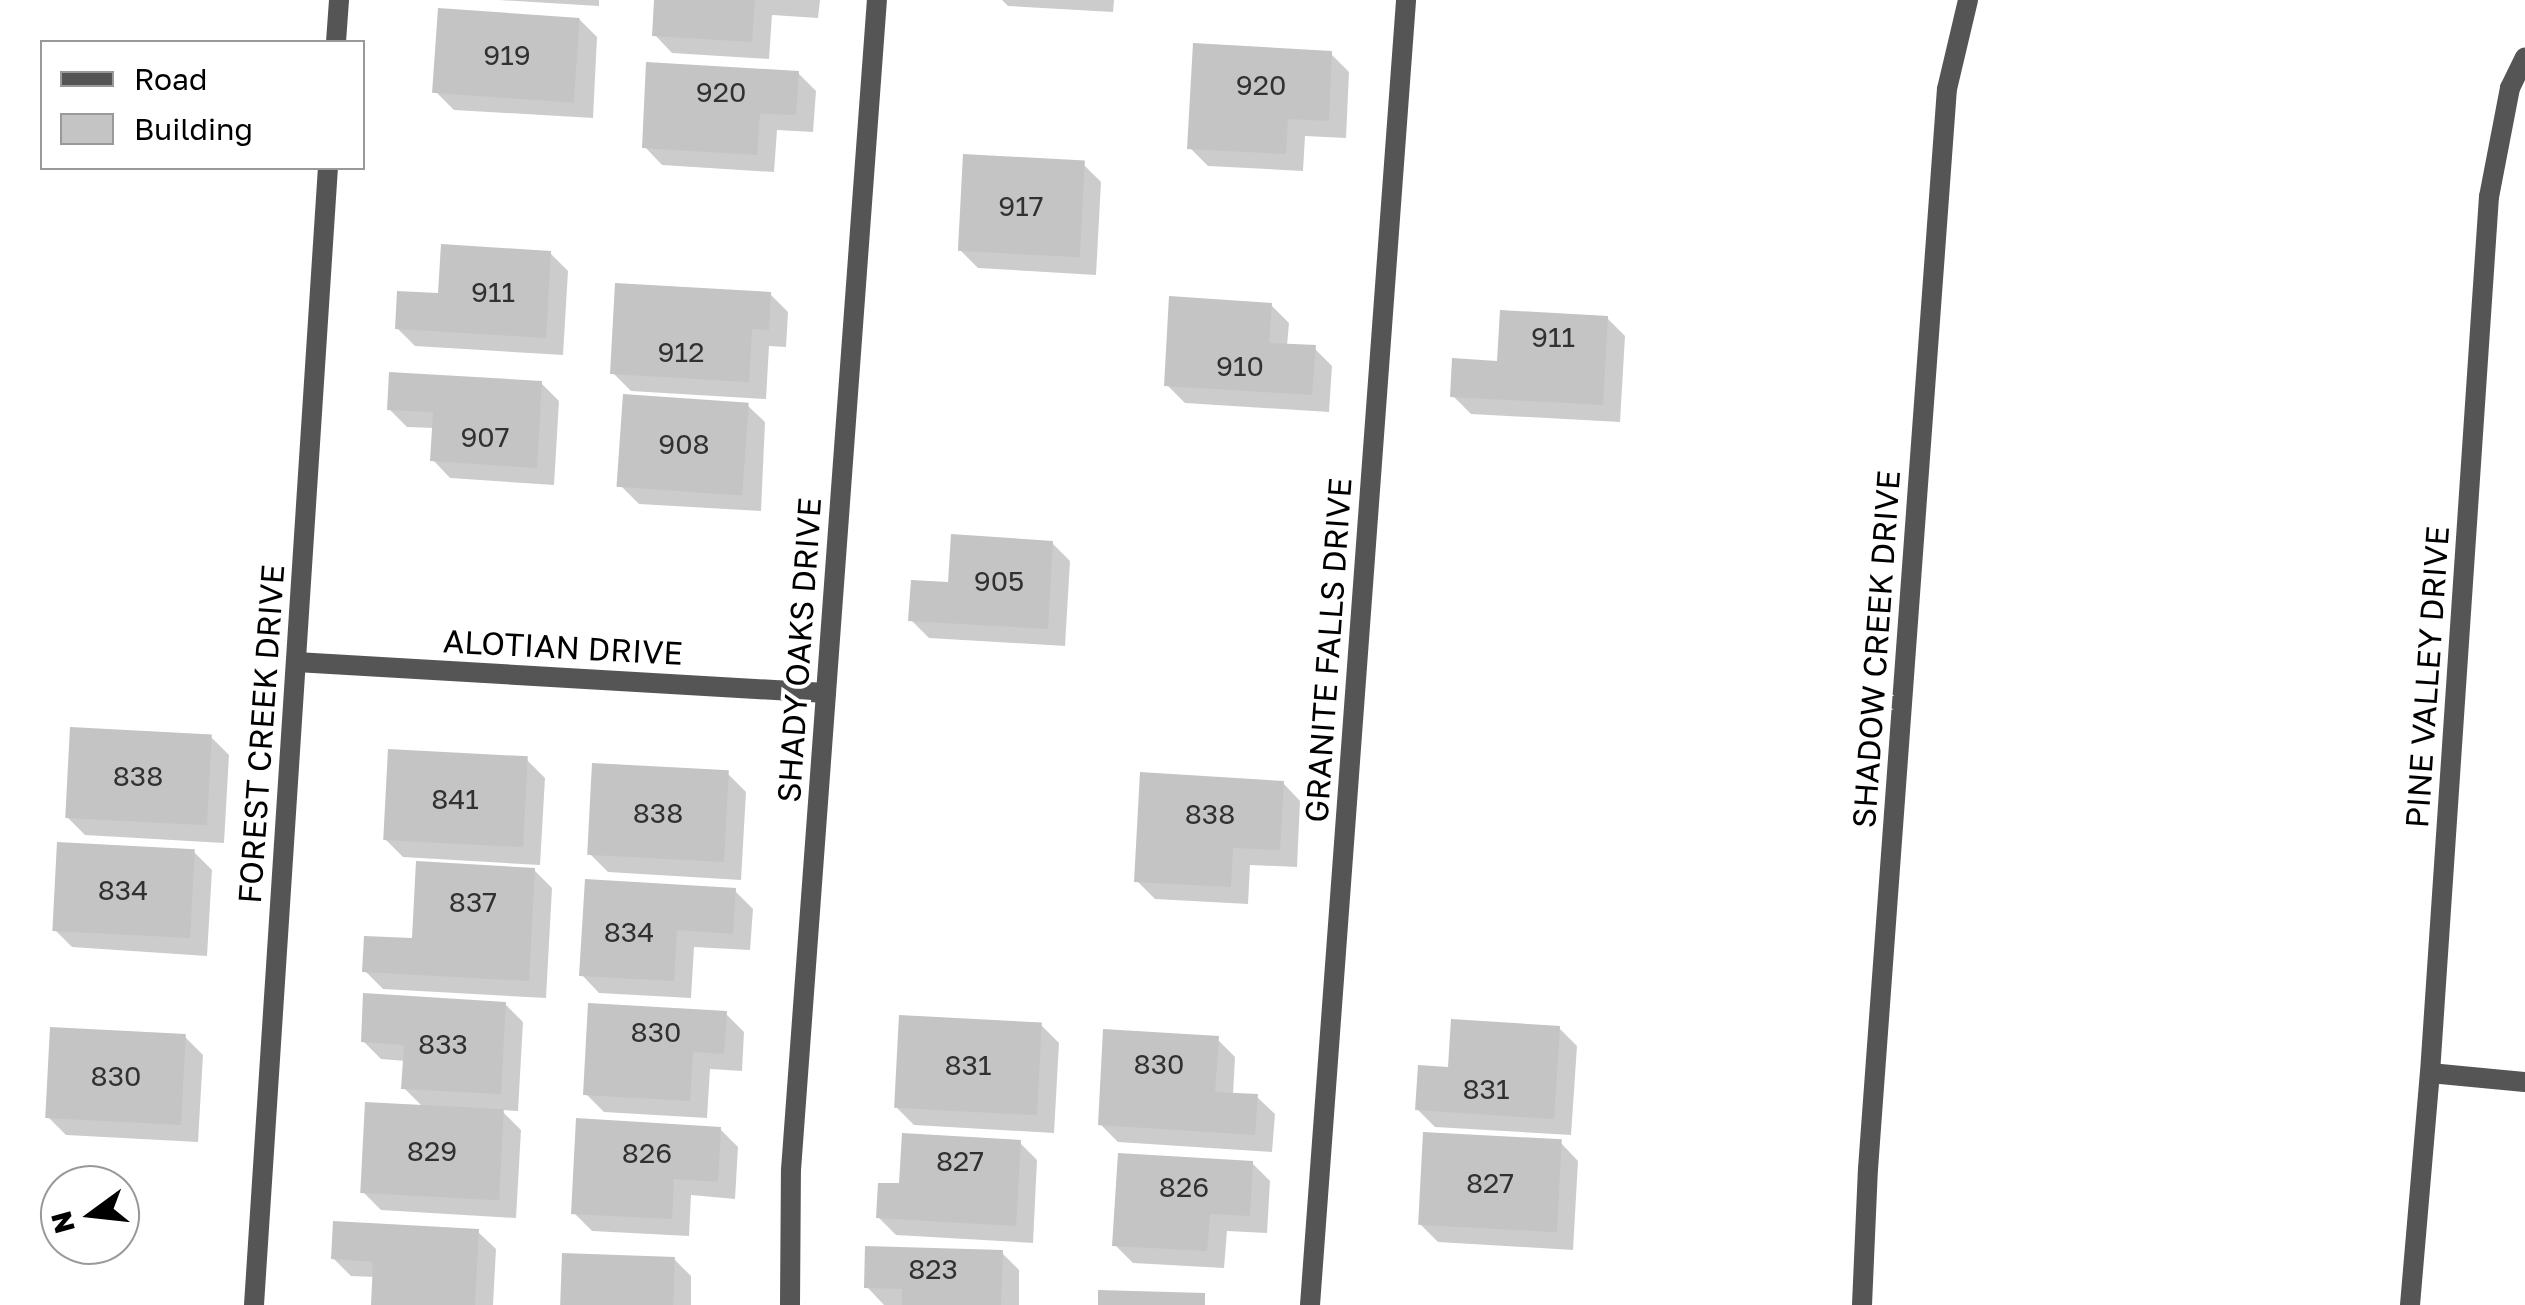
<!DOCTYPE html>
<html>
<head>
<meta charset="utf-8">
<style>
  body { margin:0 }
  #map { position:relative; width:2525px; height:1305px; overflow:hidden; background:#fff; font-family:"Golos Text",sans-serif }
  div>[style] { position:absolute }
  .shadow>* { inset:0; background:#0003 }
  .building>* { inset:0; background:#c4c4c4; transform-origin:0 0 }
  .street>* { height:20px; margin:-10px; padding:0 10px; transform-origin:10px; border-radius:10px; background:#555 }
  span { translate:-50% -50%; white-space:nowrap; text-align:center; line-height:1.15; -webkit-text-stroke:8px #fff; paint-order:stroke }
  .number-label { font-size:28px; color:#313131 }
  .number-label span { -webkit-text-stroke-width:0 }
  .street-label { font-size:32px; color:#000 }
  .legend { position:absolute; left:40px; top:40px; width:325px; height:130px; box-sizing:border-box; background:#fff; border:2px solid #999; margin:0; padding:12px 18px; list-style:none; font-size:30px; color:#000 }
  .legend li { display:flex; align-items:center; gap:20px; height:50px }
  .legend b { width:50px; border:2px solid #999 }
  .north { position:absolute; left:40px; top:1165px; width:100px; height:100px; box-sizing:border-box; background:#fff; border:2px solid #999; border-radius:50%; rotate:255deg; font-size:28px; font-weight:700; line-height:40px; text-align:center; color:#000 }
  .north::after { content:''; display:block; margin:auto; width:35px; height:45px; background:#000; clip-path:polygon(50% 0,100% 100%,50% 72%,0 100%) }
</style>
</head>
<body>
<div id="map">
  <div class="shadow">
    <div style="clip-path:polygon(499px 0,599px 0,599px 6px)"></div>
    <div style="clip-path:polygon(657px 0,820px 0,818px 18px,772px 15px,769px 59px,672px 53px,655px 35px)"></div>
    <div style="clip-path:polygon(1002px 0,1114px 0,1113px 12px,1008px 6px)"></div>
    <div style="clip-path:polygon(579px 19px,597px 37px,593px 118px,454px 110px,436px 92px)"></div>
    <div style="clip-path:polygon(1331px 54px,1349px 72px,1346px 138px,1305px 136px,1303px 171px,1208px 166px,1190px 148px)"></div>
    <div style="clip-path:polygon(798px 73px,816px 91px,813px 132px,777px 130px,774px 172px,662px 165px,645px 147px)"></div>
    <div style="clip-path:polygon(1083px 164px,1101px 182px,1096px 275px,978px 268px,960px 250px)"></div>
    <div style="clip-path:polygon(550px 253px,568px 271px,563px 355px,415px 346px,397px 328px)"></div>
    <div style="clip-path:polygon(770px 294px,788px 312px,786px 347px,769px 346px,766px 399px,631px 391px,613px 373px)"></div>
    <div style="clip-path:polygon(1271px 305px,1289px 323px,1287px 346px,1314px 348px,1332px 366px,1329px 412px,1185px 403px,1167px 385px)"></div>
    <div style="clip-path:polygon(1607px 318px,1625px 336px,1620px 422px,1471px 414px,1453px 396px,1500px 363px)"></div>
    <div style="clip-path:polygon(541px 383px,559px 401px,554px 485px,450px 478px,433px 460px,434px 428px,407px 427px,389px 409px)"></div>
    <div style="clip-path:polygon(747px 405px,765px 422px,761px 511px,639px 504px,621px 486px)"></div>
    <div style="clip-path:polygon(1052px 543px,1070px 561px,1065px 646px,929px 638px,911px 620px,951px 585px)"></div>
    <div style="clip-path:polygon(211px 737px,229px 755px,224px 843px,85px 835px,67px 817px)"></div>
    <div style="clip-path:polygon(527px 760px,545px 778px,540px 865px,403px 857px,385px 839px)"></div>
    <div style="clip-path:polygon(728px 774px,746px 792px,741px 880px,608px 872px,590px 854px)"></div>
    <div style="clip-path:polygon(1283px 783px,1300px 801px,1297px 867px,1250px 865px,1248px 904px,1155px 899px,1137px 881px)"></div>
    <div style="clip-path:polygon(194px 852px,212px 870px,207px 956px,72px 947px,55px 930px)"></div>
    <div style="clip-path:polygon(534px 870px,552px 888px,546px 998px,383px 989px,365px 971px)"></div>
    <div style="clip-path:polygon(735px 891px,753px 909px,750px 950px,694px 947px,691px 998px,599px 993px,582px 975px)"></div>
    <div style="clip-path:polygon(505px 1004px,523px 1022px,518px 1111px,501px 1110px,521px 1130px,516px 1218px,381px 1210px,363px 1192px,424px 1108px,404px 1088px,406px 1061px,381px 1059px,363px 1041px)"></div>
    <div style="clip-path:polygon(726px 1014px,744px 1032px,742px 1071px,710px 1069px,707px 1118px,604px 1112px,586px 1094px)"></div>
    <div style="clip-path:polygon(1041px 1025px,1059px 1043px,1054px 1133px,914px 1125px,896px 1107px)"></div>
    <div style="clip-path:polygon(1559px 1028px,1577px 1046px,1571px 1135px,1435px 1127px,1417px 1109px,1451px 1070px)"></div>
    <div style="clip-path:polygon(185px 1037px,203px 1055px,198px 1142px,66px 1135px,48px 1117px)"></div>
    <div style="clip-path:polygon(1217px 1039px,1235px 1057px,1233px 1095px,1257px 1097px,1275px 1114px,1272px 1152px,1118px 1142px,1100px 1124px)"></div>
    <div style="clip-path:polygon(720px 1129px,738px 1147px,735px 1199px,691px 1195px,689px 1236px,592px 1231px,574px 1213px)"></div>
    <div style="clip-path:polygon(1019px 1142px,1037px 1160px,1033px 1243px,896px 1235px,878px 1217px,901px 1186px)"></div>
    <div style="clip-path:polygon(1561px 1143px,1578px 1161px,1573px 1250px,1438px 1242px,1420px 1224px)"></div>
    <div style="clip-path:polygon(1252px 1163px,1270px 1181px,1267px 1233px,1227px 1231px,1224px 1268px,1133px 1263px,1115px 1245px)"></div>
    <div style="clip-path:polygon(478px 1232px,496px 1249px,493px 1305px,374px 1305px,375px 1277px,351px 1276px,333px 1258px)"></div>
    <div style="clip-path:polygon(1001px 1252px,1019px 1270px,1019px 1305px,884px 1305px,867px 1287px)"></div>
    <div style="clip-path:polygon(673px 1258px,691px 1276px,691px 1305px,563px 1305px)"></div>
  </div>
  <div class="building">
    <div style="clip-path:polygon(654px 0,755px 0,752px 42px,652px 36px)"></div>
    <div style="left:438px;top:8px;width:142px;height:85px;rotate:4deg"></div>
    <div style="clip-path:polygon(1193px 43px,1332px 51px,1329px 121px,1288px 119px,1286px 154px,1187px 149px)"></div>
    <div style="clip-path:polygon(646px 62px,799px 71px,796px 115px,760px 114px,757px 155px,642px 148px)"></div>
    <div style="left:963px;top:154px;width:122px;height:97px;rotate:3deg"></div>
    <div style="clip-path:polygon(441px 244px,551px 251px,546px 338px,395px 329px,397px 291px,438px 293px)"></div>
    <div style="clip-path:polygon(615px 283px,771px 292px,769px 330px,752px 329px,749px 382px,610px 374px)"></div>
    <div style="clip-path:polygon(1169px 296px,1272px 303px,1269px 343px,1316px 345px,1312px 395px,1164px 386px)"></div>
    <div style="clip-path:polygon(1500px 310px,1608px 316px,1603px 405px,1450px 397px,1452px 358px,1497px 361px)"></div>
    <div style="clip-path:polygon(389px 372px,542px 381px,537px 468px,430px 461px,433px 412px,387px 410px)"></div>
    <div style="left:623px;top:394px;width:126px;height:93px;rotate:4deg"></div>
    <div style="clip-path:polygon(951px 534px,1053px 541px,1048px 629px,908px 621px,911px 580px,948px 582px)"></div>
    <div style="left:70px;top:727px;width:142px;height:91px;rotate:3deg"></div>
    <div style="left:388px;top:749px;width:140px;height:91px;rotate:3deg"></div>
    <div style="left:592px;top:763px;width:137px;height:92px;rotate:3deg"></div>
    <div style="clip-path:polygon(1140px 772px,1284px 781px,1280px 850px,1233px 848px,1231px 887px,1134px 882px)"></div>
    <div style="left:57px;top:842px;width:138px;height:89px;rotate:3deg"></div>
    <div style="clip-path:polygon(416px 861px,535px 868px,529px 981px,362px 972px,364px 936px,412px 938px)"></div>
    <div style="clip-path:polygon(585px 879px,736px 888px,733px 934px,677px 930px,674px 981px,579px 976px)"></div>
    <div style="clip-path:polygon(363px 993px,506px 1002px,501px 1094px,401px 1089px,404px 1045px,361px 1042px)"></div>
    <div style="clip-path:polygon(588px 1003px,727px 1011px,724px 1054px,693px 1052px,690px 1101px,583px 1095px)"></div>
    <div style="left:899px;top:1015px;width:143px;height:93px;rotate:3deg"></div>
    <div style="clip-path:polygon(1451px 1019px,1560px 1026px,1554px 1119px,1415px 1110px,1418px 1065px,1448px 1067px)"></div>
    <div style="left:50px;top:1027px;width:136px;height:91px;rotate:3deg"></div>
    <div style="clip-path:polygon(1103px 1029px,1219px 1036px,1215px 1092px,1258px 1094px,1255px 1135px,1098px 1125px)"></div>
    <div style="left:365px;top:1102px;width:139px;height:91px;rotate:3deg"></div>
    <div style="clip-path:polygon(576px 1118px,721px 1127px,718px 1182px,674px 1179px,672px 1219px,571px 1214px)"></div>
    <div style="left:1423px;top:1132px;width:139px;height:93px;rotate:3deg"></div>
    <div style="clip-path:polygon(902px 1133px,1021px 1140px,1016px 1226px,876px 1218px,878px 1183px,899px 1183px)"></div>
    <div style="clip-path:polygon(1118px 1153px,1253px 1161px,1250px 1216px,1210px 1214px,1207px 1251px,1112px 1246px)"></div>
    <div style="clip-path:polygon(333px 1221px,479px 1229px,475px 1305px,371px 1305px,373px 1262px,331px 1259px)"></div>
    <div style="clip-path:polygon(865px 1246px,1003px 1250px,1001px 1305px,902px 1305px,902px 1289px,864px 1288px)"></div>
    <div style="left:562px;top:1253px;width:113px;height:52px;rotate:2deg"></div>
    <div style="clip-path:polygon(1098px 1290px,1205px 1293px,1205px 1305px,1098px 1305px)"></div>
  </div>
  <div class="street">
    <div style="left:336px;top:42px;width:42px;rotate:-85.9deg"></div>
    <div style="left:296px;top:662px;width:531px;rotate:3.35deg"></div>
    <div style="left:2430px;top:1073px;width:95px;rotate:5.4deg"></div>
    <div style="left:254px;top:1305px;width:1139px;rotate:-86.28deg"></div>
    <div style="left:790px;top:1305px;width:135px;rotate:-89.6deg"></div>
    <div style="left:791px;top:1170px;width:1173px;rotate:-85.8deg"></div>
    <div style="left:1310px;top:1305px;width:1309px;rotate:-85.79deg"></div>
    <div style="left:1862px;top:1305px;width:136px;rotate:-87.5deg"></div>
    <div style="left:1868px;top:1169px;width:1083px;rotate:-85.82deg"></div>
    <div style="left:1947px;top:89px;width:91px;rotate:-76.7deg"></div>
    <div style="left:2410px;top:1305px;width:233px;rotate:-85.1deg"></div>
    <div style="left:2430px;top:1073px;width:878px;rotate:-86.15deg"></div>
    <div style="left:2489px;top:197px;width:111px;rotate:-79.1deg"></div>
    <div style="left:2510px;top:88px;width:34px;rotate:-64deg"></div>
  </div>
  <div class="number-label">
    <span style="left:507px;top:55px">919</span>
    <span style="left:1261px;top:85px">920</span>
    <span style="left:721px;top:92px">920</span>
    <span style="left:1021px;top:206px">917</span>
    <span style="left:493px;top:292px">911</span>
    <span style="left:1553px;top:337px">911</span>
    <span style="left:681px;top:352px">912</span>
    <span style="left:1240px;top:366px">910</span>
    <span style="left:485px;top:437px">907</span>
    <span style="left:684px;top:444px">908</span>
    <span style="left:999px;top:581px">905</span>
    <span style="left:138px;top:776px">838</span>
    <span style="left:455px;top:799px">841</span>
    <span style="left:658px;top:813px">838</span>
    <span style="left:1210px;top:814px">838</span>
    <span style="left:123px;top:890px">834</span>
    <span style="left:473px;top:902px">837</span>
    <span style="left:629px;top:932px">834</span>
    <span style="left:656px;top:1032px">830</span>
    <span style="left:443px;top:1044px">833</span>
    <span style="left:1159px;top:1064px">830</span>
    <span style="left:968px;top:1065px">831</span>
    <span style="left:116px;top:1076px">830</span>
    <span style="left:1486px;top:1089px">831</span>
    <span style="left:432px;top:1151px">829</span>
    <span style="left:647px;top:1153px">826</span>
    <span style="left:960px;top:1161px">827</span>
    <span style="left:1490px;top:1183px">827</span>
    <span style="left:1184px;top:1187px">826</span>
    <span style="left:933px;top:1269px">823</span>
  </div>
  <div class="street-label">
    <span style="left:563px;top:647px;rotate:3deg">ALOTIAN DRIVE</span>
    <span style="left:1876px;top:649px;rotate:-86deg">SHADOW CREEK DRIVE</span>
    <span style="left:799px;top:650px;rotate:-86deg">SHADY OAKS DRIVE</span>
    <span style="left:1328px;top:650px;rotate:-86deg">GRANITE FALLS DRIVE</span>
    <span style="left:2427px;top:677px;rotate:-86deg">PINE VALLEY DRIVE</span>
    <span style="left:261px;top:734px;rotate:-86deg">FOREST CREEK DRIVE</span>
  </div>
  <ul class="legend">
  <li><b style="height:12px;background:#555"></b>Road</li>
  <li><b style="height:28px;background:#c4c4c4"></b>Building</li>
  </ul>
  <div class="north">N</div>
</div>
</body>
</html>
